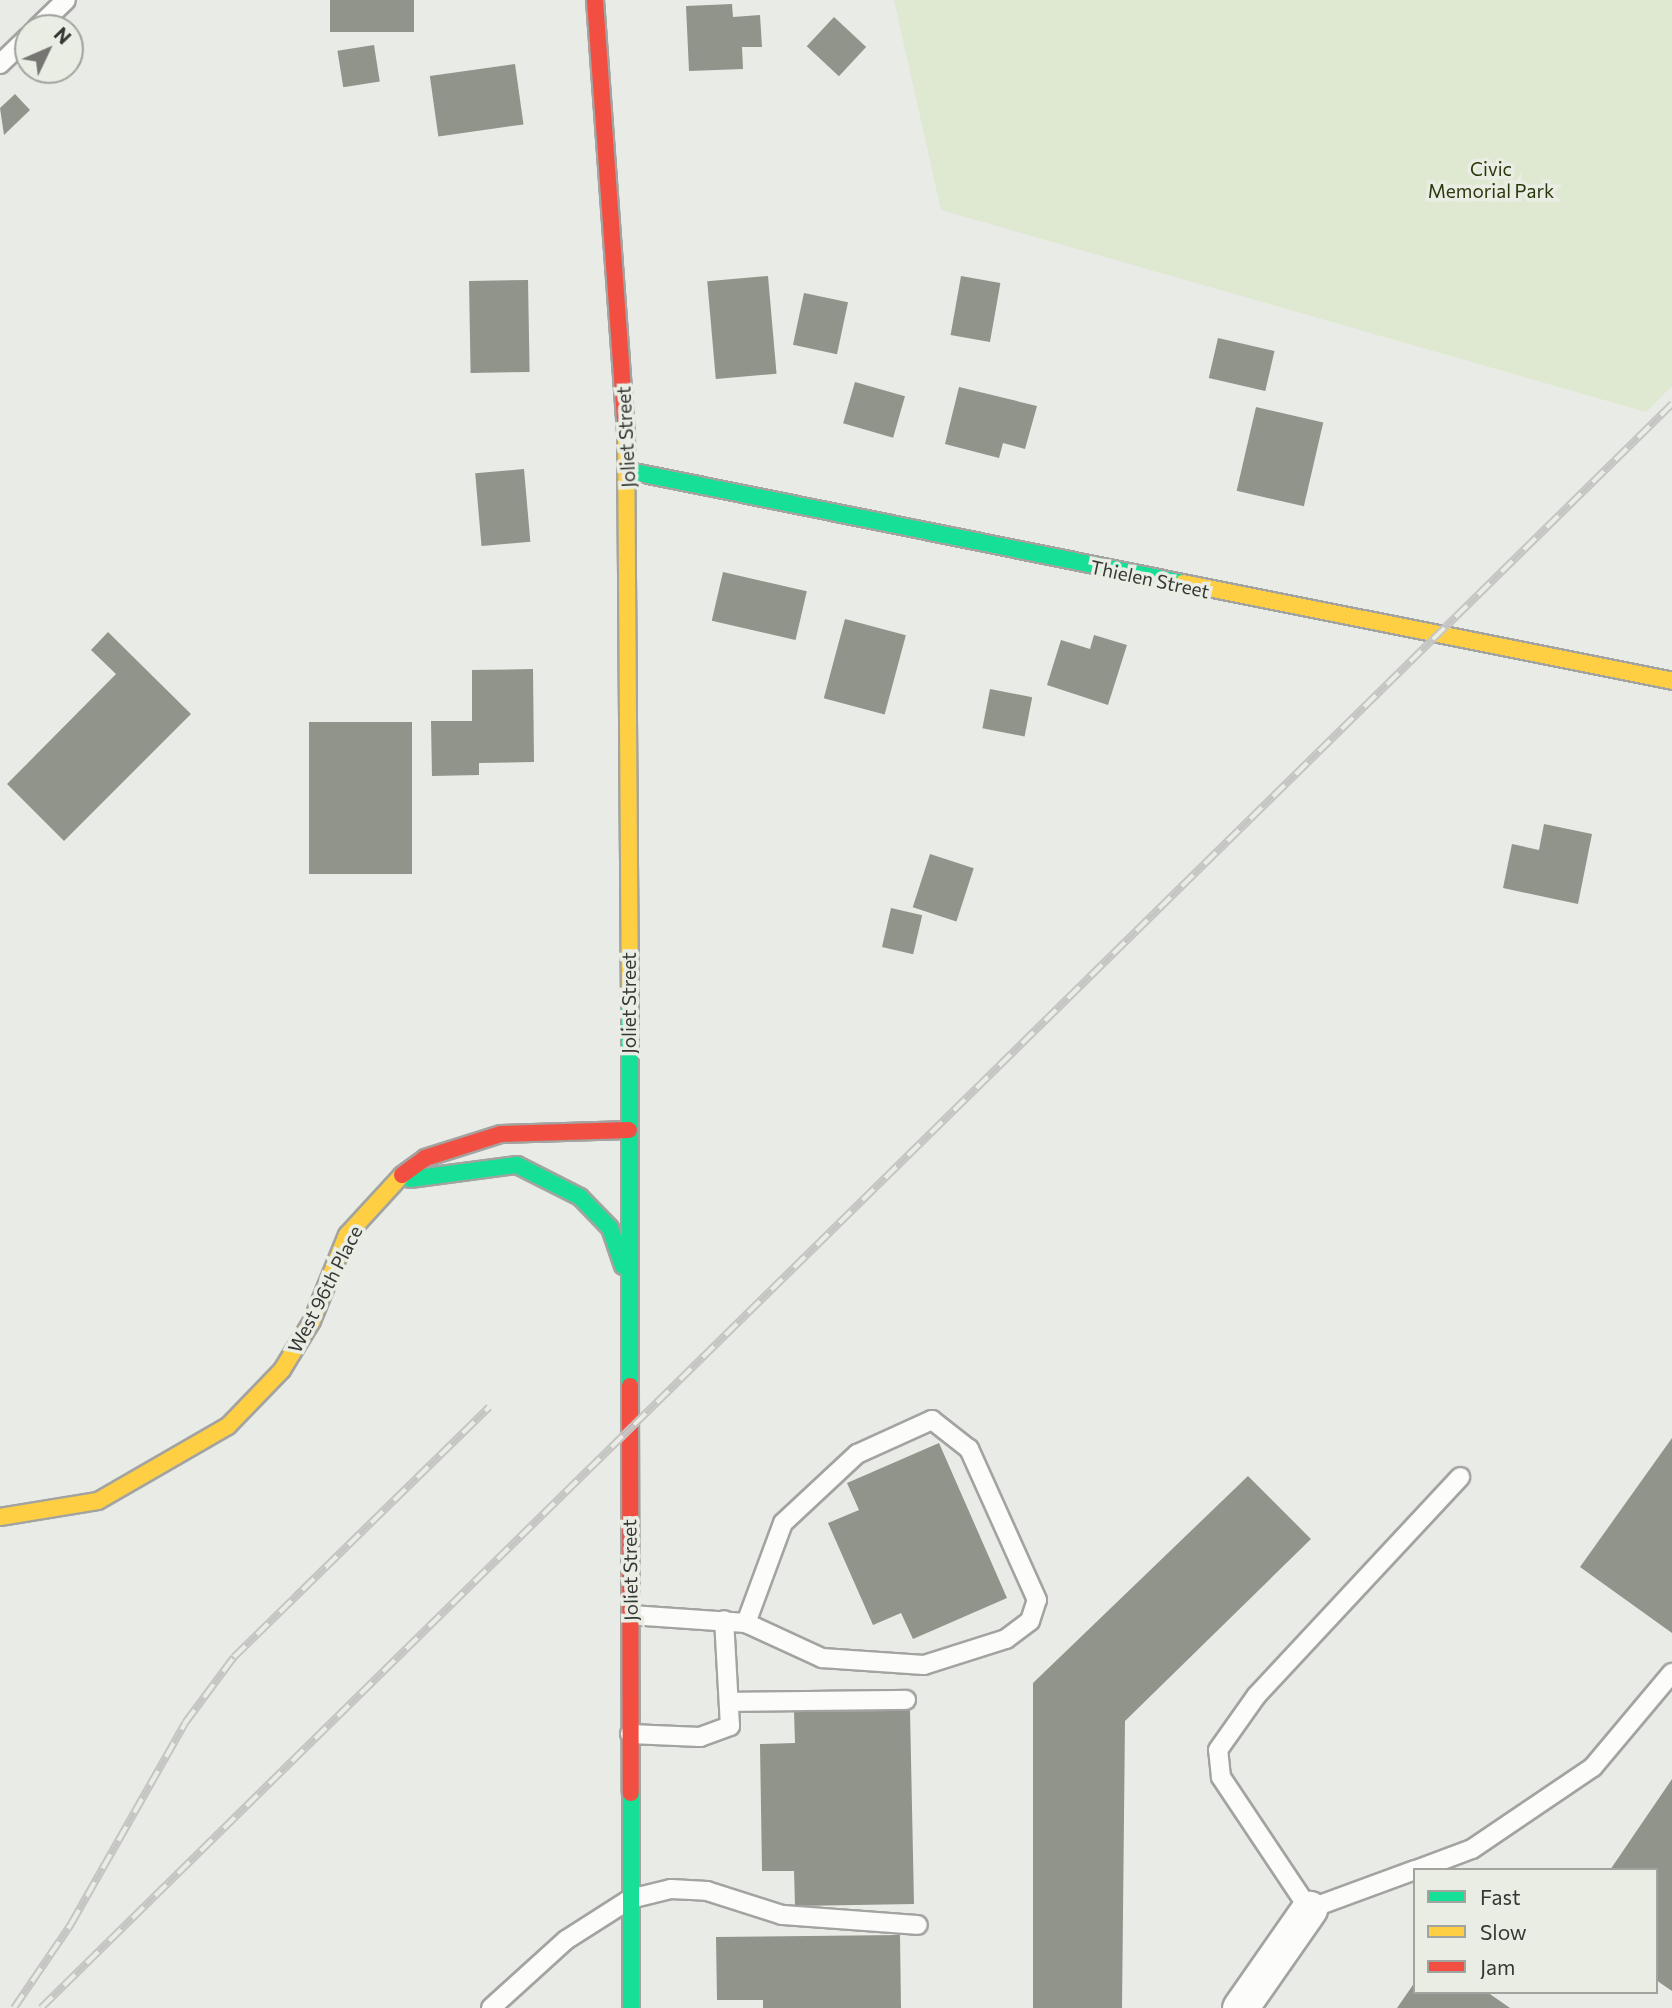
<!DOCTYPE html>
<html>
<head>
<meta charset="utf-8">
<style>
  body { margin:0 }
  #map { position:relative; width:1672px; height:2008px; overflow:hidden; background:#e9ebe6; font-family:Commissioner,sans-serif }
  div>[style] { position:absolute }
  .green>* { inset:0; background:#dfe8d1 }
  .building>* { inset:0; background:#90948b; transform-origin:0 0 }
  .roads { filter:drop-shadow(2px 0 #a3a4a1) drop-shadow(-2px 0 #a3a4a1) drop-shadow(0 2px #a3a4a1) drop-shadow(0 -2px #a3a4a1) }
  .lane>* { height:18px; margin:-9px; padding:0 9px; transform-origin:9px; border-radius:9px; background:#fcfcfb }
  .street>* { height:35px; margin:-17.5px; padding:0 17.5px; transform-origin:17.5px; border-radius:17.5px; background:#fcfcfb }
  .fast>* { height:16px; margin:-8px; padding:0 8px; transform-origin:8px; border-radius:8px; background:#16e098 }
  .slow>* { height:16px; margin:-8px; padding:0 8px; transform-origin:8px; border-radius:8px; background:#ffcf43 }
  .jam>* { height:16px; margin:-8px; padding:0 8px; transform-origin:8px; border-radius:8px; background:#f24e42 }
  .rail>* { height:8px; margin-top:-4px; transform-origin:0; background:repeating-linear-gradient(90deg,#e9ede4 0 16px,#c5c6c4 0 32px); box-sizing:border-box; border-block:2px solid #c5c6c4 }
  span { translate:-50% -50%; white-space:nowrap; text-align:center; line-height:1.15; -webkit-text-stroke:7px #e9ede4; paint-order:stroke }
  .park-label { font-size:19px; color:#2b380c }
  .street-label { font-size:19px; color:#363734 }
  .legend { position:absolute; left:1413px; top:1868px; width:245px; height:126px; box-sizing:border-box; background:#e9ede4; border:2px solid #a1a49e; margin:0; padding:9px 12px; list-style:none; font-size:21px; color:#363734 }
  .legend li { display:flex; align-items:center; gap:14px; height:35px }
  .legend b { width:35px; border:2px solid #a1a49e }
  .north { position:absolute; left:14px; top:14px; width:70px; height:70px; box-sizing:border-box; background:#e9ede4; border:2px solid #a1a49e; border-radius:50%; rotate:46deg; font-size:19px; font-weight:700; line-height:28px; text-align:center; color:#363734 }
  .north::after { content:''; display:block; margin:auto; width:24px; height:32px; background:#757672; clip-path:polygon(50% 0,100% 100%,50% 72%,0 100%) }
</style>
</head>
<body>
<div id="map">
  <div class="green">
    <div style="clip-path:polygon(894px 0,1672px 0,1672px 386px,1646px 412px,941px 210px)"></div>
  </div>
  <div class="building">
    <div style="left:330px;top:0;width:84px;height:32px"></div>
    <div style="clip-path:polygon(732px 4px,733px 17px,760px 15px,762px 47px,742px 47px,743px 69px,689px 71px,686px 6px)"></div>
    <div style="left:834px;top:17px;width:44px;height:40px;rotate:43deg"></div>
    <div style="left:374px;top:45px;width:37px;height:37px;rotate:81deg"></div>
    <div style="left:515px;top:64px;width:61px;height:86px;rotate:82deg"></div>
    <div style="clip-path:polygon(15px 94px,30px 110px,4px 135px,0 108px)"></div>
    <div style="left:768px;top:276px;width:98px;height:61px;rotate:85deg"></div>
    <div style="left:961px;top:276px;width:40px;height:60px;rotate:10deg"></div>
    <div style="left:528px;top:280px;width:92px;height:59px;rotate:89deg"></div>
    <div style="left:804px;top:293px;width:45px;height:53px;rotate:12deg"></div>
    <div style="left:1218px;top:338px;width:58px;height:41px;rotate:13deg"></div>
    <div style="left:855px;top:382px;width:52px;height:43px;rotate:16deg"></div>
    <div style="clip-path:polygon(959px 387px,1037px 406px,1025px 449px,1003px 443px,999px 458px,945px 444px)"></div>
    <div style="left:1256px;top:407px;width:69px;height:86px;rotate:13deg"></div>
    <div style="left:524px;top:469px;width:73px;height:49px;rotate:85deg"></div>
    <div style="left:723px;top:572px;width:86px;height:50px;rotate:13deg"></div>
    <div style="left:845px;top:619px;width:63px;height:82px;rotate:15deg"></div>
    <div style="clip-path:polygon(108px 632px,191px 714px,64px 841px,7px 784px,116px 674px,91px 650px)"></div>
    <div style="clip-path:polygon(1094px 635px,1127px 645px,1108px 705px,1047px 685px,1061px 640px,1090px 649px)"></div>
    <div style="clip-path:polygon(533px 669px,534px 762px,479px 763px,479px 775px,432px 776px,431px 721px,472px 721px,472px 670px)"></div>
    <div style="left:990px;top:689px;width:43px;height:40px;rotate:11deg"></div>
    <div style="left:309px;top:722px;width:103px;height:152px"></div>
    <div style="clip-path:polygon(1544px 824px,1592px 834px,1578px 904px,1503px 888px,1512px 844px,1539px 850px)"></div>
    <div style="left:930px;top:854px;width:46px;height:56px;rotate:18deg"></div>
    <div style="left:891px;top:908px;width:32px;height:40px;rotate:13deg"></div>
    <div style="clip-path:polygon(1672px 1438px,1672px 1633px,1580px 1567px)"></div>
    <div style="clip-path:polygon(939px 1443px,1007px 1598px,913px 1639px,901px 1613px,873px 1625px,828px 1523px,859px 1510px,847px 1483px)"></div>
    <div style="clip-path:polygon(1248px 1476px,1311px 1539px,1125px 1721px,1122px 2008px,1033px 2008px,1033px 1683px)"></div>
    <div style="clip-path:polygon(910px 1710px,914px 1904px,795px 1906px,794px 1871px,762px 1871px,760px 1744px,795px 1743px,794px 1712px)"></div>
    <div style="clip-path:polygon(1672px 1779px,1672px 1991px,1656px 1980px,1656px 1870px,1610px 1870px)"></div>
    <div style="clip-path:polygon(900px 1935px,901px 2008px,763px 2008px,763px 2000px,717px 2000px,716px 1937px)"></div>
    <div style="clip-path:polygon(1415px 1982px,1415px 1992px,1487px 1992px,1510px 2008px,1397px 2008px)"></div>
  </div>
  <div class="roads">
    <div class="lane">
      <div style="left:37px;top:28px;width:40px;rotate:-44deg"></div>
      <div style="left:0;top:64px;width:39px;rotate:-44deg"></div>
      <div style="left:631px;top:1615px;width:115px;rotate:4deg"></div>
      <div style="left:746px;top:1623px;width:84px;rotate:24.7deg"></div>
      <div style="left:822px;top:1658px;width:102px;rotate:3.9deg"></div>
      <div style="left:924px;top:1665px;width:86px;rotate:-17.6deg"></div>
      <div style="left:1006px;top:1639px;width:30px;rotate:-37deg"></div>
      <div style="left:1030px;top:1621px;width:22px;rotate:-72deg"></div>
      <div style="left:1037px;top:1600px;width:166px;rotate:-114.2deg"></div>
      <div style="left:969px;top:1449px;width:47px;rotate:-141.9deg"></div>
      <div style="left:932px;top:1420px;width:82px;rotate:155.6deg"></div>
      <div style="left:857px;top:1454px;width:101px;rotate:137deg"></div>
      <div style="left:783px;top:1523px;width:107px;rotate:110.3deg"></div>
      <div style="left:730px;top:1702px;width:176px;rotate:-0.7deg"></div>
      <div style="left:630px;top:1734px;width:70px;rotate:2.5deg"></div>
      <div style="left:700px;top:1737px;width:32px;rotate:-20deg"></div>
      <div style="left:730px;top:1726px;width:106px;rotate:-93.2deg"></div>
      <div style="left:1415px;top:1870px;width:113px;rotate:159.8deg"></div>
      <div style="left:1309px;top:1909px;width:159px;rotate:-123.7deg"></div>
      <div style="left:1221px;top:1777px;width:27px;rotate:-96deg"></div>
      <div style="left:1218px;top:1750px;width:67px;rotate:-54.7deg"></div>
      <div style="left:1257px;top:1695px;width:298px;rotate:-47deg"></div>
      <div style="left:1416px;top:1870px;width:60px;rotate:-20.6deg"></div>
      <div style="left:1472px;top:1849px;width:146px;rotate:-34.1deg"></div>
      <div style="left:1593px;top:1767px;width:123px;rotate:-50deg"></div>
      <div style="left:491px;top:2008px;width:101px;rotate:-42.2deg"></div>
      <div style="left:566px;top:1940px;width:76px;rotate:-32.6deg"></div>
      <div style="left:630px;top:1899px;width:42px;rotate:-13.7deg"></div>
      <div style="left:671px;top:1889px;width:36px;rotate:3deg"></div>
      <div style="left:707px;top:1891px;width:79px;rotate:17.7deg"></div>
      <div style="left:782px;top:1915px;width:136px;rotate:4.2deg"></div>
    </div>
    <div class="street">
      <div style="left:1240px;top:2008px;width:121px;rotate:-55.1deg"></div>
    </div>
    <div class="fast">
      <div style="left:629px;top:471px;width:565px;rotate:11.43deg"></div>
      <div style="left:630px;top:1001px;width:385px;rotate:90deg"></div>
      <div style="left:410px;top:1179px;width:108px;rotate:-7.5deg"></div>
      <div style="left:517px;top:1165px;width:71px;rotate:26.9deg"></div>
      <div style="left:580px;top:1197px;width:43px;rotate:45.9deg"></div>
      <div style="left:610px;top:1228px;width:40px;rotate:71.1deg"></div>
      <div style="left:631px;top:1793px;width:215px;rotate:90deg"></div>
    </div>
    <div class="slow">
      <div style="left:626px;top:432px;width:569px;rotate:89.6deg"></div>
      <div style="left:1183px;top:583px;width:499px;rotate:11.3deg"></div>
      <div style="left:0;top:1517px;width:99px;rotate:-9.3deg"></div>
      <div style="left:98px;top:1501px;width:150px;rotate:-30deg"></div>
      <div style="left:228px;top:1426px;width:78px;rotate:-46deg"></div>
      <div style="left:282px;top:1370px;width:57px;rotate:-58.5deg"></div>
      <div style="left:312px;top:1321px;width:93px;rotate:-67.9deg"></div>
      <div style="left:347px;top:1235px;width:81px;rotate:-47.5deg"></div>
    </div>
    <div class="jam">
      <div style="left:595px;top:0;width:433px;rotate:85.9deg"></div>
      <div style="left:402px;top:1175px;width:29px;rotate:-36deg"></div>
      <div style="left:425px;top:1158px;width:80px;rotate:-17.5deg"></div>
      <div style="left:501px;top:1134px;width:128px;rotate:-1.8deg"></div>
      <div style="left:630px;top:1386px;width:407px;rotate:89.9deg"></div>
    </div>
  </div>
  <div class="rail">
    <div style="left:14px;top:2008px;width:102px;rotate:-55.8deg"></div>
    <div style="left:71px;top:1924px;width:231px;rotate:-60.4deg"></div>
    <div style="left:185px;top:1723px;width:82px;rotate:-53.4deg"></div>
    <div style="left:234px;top:1657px;width:357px;rotate:-44.4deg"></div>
    <div style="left:41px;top:2008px;width:2288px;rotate:-44.52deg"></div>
  </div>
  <div class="park-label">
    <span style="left:1491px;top:180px">Civic<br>Memorial Park</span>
  </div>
  <div class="street-label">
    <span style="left:626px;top:437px;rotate:-93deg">Joliet Street</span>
    <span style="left:1150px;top:579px;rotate:12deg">Thielen Street</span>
    <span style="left:629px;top:1003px;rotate:-90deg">Joliet Street</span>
    <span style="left:325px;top:1289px;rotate:-63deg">West 96th Place</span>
    <span style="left:630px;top:1570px;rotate:-91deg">Joliet Street</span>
  </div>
  <ul class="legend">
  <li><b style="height:9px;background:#16e098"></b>Fast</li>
  <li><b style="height:9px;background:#ffcf43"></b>Slow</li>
  <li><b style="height:9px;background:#f24e42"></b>Jam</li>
  </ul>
  <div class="north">N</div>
</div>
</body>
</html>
